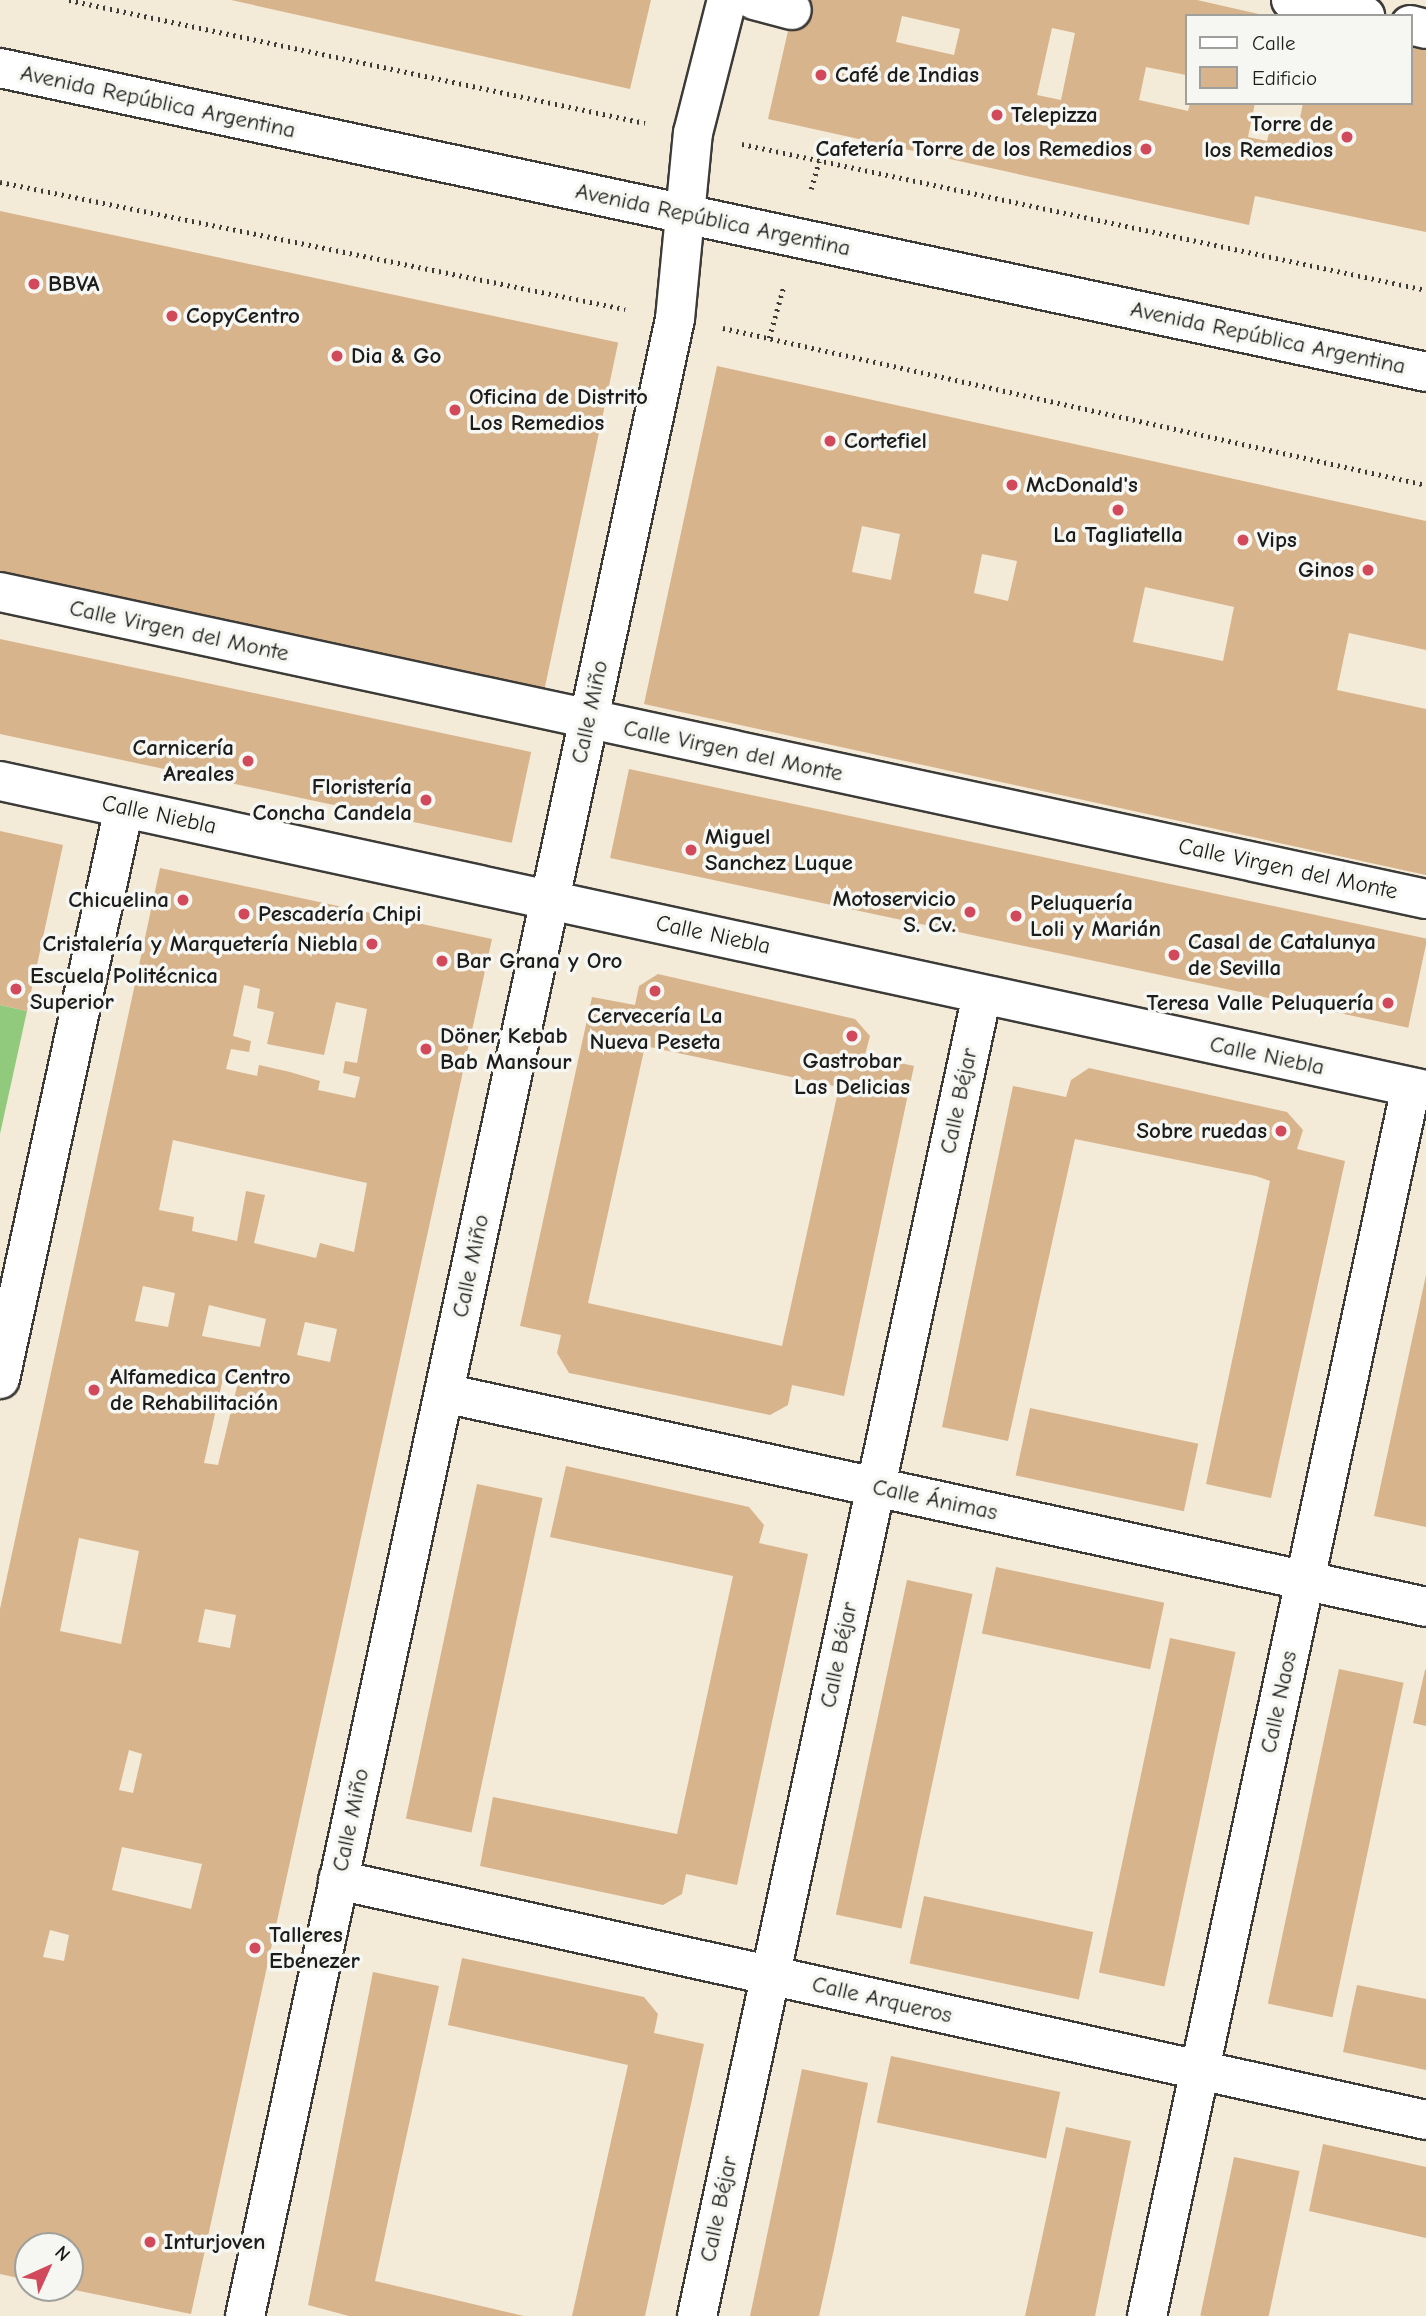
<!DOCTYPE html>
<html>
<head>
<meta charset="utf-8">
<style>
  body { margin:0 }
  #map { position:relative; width:1426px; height:2316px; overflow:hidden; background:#f3ead8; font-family:"Comic Neue",sans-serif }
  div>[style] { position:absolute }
  .green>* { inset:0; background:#91ca7d }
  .building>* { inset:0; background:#d8b48c; transform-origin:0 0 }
  .path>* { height:4.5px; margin-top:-2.25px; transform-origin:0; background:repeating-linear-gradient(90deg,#3c3b38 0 2px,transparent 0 7px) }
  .roads { filter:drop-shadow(2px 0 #3c3b38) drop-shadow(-2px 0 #3c3b38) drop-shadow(0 2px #3c3b38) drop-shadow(0 -2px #3c3b38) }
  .minor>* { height:38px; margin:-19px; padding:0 19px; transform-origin:19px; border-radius:19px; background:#fff }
  .major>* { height:38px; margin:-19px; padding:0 19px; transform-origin:19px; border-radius:19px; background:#fff }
  .dots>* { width:19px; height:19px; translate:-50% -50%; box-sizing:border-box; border:4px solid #f6f6f2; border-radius:50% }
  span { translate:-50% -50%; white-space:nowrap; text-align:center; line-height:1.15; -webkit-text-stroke:7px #f6f6f2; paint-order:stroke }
  .poi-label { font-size:23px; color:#1c1c1c; font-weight:700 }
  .left { translate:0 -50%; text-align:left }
  .right { translate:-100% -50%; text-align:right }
  .street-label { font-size:23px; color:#1c1c1c }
  .legend { position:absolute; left:1185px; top:14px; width:228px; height:91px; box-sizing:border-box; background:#f6f6f2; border:2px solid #9f9f9c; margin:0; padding:9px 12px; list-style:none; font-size:21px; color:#1c1c1c }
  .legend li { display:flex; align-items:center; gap:14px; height:35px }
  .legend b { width:35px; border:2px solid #9f9f9c }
  .north { position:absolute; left:14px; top:2232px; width:70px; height:70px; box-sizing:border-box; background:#f6f6f2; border:2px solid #9f9f9c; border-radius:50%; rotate:45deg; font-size:19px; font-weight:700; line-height:28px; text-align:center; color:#1c1c1c }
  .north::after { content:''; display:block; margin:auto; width:24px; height:32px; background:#d1495b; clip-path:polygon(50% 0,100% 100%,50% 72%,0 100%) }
</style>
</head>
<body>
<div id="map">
  <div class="green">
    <div style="clip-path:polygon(0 1005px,27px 1011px,0 1134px)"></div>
  </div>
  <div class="building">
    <div style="clip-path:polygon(231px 0,651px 0,630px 89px)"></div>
    <div style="clip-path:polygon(evenodd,795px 0,1197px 0,1263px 15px,1186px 16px,1186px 75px,1146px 67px,1139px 100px,1188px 111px,1190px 103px,1255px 103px,1248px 137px,1267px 141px,1270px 128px,1297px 133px,1303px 103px,1410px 103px,1410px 47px,1426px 50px,1426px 232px,1255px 196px,1249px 225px,768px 119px,795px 0,902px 16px,960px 29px,954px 55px,896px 42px,902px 16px,795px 0,1052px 28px,1075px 33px,1061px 100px,1037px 95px,1052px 28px)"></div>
    <div style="left:0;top:211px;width:632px;height:355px;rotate:12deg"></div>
    <div style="clip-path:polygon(evenodd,717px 366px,1426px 521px,1426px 650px,1349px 633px,1337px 690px,1426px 709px,1426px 875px,644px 704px,717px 366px,862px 526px,900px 534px,891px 580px,852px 572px,862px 526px,717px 366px,982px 554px,1017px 561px,1008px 601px,974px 593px,982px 554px,717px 366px,1145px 587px,1234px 607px,1223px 661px,1133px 642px,1145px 587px)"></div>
    <div style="left:0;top:639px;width:543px;height:93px;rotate:12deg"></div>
    <div style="left:629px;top:769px;width:816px;height:91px;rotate:12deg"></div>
    <div style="clip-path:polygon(0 831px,63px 845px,27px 1011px,0 1005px)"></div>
    <div style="clip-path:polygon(evenodd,160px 868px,492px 939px,191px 2314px,70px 2289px,70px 2246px,28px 2246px,28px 2280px,0 2274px,0 1609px,160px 868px,244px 985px,260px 989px,257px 1008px,274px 1012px,267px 1044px,324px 1055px,336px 1002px,367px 1009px,357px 1063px,345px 1061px,343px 1073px,360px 1077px,355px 1098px,318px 1090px,320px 1081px,290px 1072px,259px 1065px,257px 1076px,226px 1069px,231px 1049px,249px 1052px,251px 1041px,233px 1036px,244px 985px,160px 868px,173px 1140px,367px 1183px,354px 1252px,320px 1243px,316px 1258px,254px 1243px,265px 1195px,246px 1191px,237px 1241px,192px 1231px,194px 1217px,159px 1210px,173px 1140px,160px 868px,143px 1286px,175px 1293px,168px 1327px,135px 1321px,143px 1286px,160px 868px,209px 1305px,266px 1319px,260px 1347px,202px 1336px,209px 1305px,160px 868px,305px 1322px,337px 1329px,330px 1362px,297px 1355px,305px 1322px,160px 868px,224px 1374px,239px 1378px,218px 1465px,204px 1463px,224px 1374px,160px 868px,79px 1538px,139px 1551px,121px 1644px,60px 1631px,79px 1538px,160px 868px,205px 1609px,236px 1615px,230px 1648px,198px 1642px,205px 1609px,160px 868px,129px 1750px,142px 1754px,133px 1793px,119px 1790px,129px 1750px,160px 868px,122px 1847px,202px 1864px,191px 1909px,112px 1890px,122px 1847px,160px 868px,50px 1930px,69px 1935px,64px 1961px,43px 1957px,50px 1930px)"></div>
    <div style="clip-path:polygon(evenodd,658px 974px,855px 1019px,870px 1036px,865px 1055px,914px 1066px,844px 1396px,792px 1385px,788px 1405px,770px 1415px,584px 1376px,569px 1373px,557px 1353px,561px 1335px,520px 1326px,592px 997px,635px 1005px,639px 986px,658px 974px,645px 1046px,839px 1087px,782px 1346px,588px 1303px,645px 1046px)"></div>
    <div style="clip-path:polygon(1089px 1068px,1287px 1112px,1303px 1130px,1297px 1149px,1345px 1161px,1271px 1498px,1206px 1484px,1270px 1181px,1256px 1176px,1075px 1139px,1008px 1441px,942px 1427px,1013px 1086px,1066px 1097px,1071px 1080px)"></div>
    <div style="clip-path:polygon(1426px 1275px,1426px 1527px,1374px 1516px)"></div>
    <div style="left:1030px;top:1408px;width:172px;height:69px;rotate:12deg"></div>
    <div style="clip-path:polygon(566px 1466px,749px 1507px,764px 1525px,759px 1543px,808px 1554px,737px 1885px,686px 1874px,682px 1894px,663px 1905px,480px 1866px,493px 1797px,677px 1834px,733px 1576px,550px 1537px)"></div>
    <div style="left:477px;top:1484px;width:67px;height:342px;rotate:12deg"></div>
    <div style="left:996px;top:1567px;width:172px;height:68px;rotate:12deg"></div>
    <div style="left:907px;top:1580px;width:67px;height:342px;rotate:12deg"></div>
    <div style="left:1170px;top:1638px;width:67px;height:342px;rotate:12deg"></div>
    <div style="left:1339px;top:1669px;width:66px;height:342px;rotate:12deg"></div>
    <div style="clip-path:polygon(1425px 1670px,1426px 1670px,1426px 1726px,1413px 1723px)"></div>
    <div style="left:924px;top:1896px;width:173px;height:69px;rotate:12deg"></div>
    <div style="clip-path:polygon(462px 1958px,644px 1997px,658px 2014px,654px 2033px,704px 2044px,645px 2316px,572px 2316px,628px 2065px,448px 2025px)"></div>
    <div style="clip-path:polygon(373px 1972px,439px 1986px,375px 2281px,524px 2316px,349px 2316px,308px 2305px)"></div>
    <div style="clip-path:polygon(1357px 1985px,1426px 1999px,1426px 2070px,1343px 2052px)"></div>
    <div style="left:891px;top:2056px;width:173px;height:68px;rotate:12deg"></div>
    <div style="clip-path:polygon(802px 2069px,868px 2083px,834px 2249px,819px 2316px,750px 2316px)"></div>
    <div style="clip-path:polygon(1066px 2127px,1131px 2141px,1097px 2306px,1095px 2316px,1025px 2316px)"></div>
    <div style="clip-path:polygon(1323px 2144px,1426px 2167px,1426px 2238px,1309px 2211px)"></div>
    <div style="left:1234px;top:2157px;width:67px;height:162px;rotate:12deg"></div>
  </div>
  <div class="path">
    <div style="left:69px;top:0;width:589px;rotate:12.05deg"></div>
    <div style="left:742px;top:144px;width:699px;rotate:12.05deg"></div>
    <div style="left:0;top:182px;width:638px;rotate:11.49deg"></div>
    <div style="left:811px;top:189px;width:29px;rotate:-74deg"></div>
    <div style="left:723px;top:328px;width:720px;rotate:12.59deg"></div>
    <div style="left:769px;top:338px;width:55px;rotate:-74.2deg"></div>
  </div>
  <div class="roads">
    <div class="minor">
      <div style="left:754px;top:0;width:39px;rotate:15deg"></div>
      <div style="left:1291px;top:0;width:76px;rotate:12.2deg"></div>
      <div style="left:1410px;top:25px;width:16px;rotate:14deg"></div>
      <div style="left:0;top:592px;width:1459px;rotate:12.15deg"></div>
      <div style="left:0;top:781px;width:1459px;rotate:12.23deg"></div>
      <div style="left:0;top:1379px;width:584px;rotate:-77.75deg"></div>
      <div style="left:444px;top:1393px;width:1005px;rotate:12.29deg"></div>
      <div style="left:338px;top:1880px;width:1114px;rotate:12.44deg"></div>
      <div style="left:245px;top:2316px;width:2043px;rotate:-77.85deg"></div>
      <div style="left:675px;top:319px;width:187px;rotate:-84.5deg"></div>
      <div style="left:693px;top:133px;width:137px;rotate:-75.7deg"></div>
      <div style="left:697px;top:2316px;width:1352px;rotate:-77.83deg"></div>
      <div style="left:1147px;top:2316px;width:1257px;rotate:-77.88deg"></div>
    </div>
    <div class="major">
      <div style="left:0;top:68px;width:1458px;rotate:12.03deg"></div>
    </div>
  </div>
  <div class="dots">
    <div style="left:821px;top:75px;background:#d1495b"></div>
    <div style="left:997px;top:115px;background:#d1495b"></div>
    <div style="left:1347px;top:137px;background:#d1495b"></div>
    <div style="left:1146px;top:149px;background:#d1495b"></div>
    <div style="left:34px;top:284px;background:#d1495b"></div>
    <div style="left:172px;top:316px;background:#d1495b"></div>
    <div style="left:337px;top:356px;background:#d1495b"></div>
    <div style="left:455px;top:410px;background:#d1495b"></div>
    <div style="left:830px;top:441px;background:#d1495b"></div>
    <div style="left:1012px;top:485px;background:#d1495b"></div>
    <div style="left:1118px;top:510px;background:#d1495b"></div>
    <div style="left:1243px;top:540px;background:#d1495b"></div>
    <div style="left:1368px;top:570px;background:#d1495b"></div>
    <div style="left:248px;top:761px;background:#d1495b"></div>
    <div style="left:426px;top:800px;background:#d1495b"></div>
    <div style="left:691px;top:850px;background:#d1495b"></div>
    <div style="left:183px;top:900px;background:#d1495b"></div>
    <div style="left:970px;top:912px;background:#d1495b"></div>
    <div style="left:244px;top:914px;background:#d1495b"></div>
    <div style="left:1016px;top:916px;background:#d1495b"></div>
    <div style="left:372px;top:944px;background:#d1495b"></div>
    <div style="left:1174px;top:955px;background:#d1495b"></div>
    <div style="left:442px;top:961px;background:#d1495b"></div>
    <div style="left:16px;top:989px;background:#d1495b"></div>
    <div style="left:655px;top:991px;background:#d1495b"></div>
    <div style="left:1388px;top:1003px;background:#d1495b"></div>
    <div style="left:852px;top:1036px;background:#d1495b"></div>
    <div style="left:426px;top:1049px;background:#d1495b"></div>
    <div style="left:1281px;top:1131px;background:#d1495b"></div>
    <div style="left:94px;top:1390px;background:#d1495b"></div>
    <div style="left:255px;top:1948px;background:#d1495b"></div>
    <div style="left:150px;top:2242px;background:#d1495b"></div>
  </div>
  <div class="poi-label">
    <span class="left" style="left:835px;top:75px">Café de Indias</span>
    <span class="left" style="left:1011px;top:115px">Telepizza</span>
    <span class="right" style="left:1333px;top:137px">Torre de<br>los Remedios</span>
    <span class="right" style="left:1132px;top:149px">Cafetería Torre de los Remedios</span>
    <span class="left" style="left:48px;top:284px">BBVA</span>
    <span class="left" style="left:186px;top:316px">CopyCentro</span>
    <span class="left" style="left:351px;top:356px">Dia &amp; Go</span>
    <span class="left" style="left:469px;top:410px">Oficina de Distrito<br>Los Remedios</span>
    <span class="left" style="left:844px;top:441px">Cortefiel</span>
    <span class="left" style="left:1026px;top:485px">McDonald's</span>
    <span style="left:1118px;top:535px">La Tagliatella</span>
    <span class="left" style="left:1257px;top:540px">Vips</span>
    <span class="right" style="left:1354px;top:570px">Ginos</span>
    <span class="right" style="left:234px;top:761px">Carnicería<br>Areales</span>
    <span class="right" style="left:412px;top:800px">Floristería<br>Concha Candela</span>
    <span class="left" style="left:705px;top:850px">Miguel<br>Sanchez Luque</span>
    <span class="right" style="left:956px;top:912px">Motoservicio<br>S. Cv.</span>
    <span class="right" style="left:169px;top:900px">Chicuelina</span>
    <span class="left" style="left:1030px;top:916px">Peluquería<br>Loli y Marián</span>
    <span class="left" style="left:258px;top:914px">Pescadería Chipi</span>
    <span class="left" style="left:1188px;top:955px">Casal de Catalunya<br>de Sevilla</span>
    <span class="right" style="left:358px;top:944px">Cristalería y Marquetería Niebla</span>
    <span class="left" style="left:456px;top:961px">Bar Grana y Oro</span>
    <span class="left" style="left:30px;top:989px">Escuela Politécnica<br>Superior</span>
    <span class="right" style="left:1374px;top:1003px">Teresa Valle Peluquería</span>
    <span style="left:655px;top:1029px">Cervecería La<br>Nueva Peseta</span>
    <span class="left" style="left:440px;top:1049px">Döner Kebab<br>Bab Mansour</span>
    <span style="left:852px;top:1074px">Gastrobar<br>Las Delicias</span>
    <span class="right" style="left:1267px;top:1131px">Sobre ruedas</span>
    <span class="left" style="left:110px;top:1390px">Alfamedica Centro<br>de Rehabilitación</span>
    <span class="left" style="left:269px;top:1948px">Talleres<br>Ebenezer</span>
    <span class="left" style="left:164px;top:2242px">Inturjoven</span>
  </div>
  <div class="street-label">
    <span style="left:158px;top:102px;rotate:12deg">Avenida República Argentina</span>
    <span style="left:713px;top:220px;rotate:12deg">Avenida República Argentina</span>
    <span style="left:1268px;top:338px;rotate:12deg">Avenida República Argentina</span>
    <span style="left:179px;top:631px;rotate:12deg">Calle Virgen del Monte</span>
    <span style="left:590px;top:712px;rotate:-78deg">Calle Miño</span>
    <span style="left:733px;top:751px;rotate:12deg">Calle Virgen del Monte</span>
    <span style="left:159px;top:815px;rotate:12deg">Calle Niebla</span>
    <span style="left:1288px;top:869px;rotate:12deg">Calle Virgen del Monte</span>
    <span style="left:713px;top:935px;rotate:12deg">Calle Niebla</span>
    <span style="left:1267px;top:1056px;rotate:12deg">Calle Niebla</span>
    <span style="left:959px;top:1101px;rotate:-78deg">Calle Béjar</span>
    <span style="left:471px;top:1266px;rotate:-78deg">Calle Miño</span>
    <span style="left:935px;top:1500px;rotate:12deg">Calle Ánimas</span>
    <span style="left:839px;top:1655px;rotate:-78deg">Calle Béjar</span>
    <span style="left:1279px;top:1702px;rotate:-78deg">Calle Naos</span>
    <span style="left:351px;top:1820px;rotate:-78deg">Calle Miño</span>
    <span style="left:882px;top:2000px;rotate:13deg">Calle Arqueros</span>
    <span style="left:719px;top:2209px;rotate:-78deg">Calle Béjar</span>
  </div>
  <ul class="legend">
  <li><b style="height:9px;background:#fff"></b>Calle</li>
  <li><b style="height:19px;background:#d8b48c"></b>Edificio</li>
  </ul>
  <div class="north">N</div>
</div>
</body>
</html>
